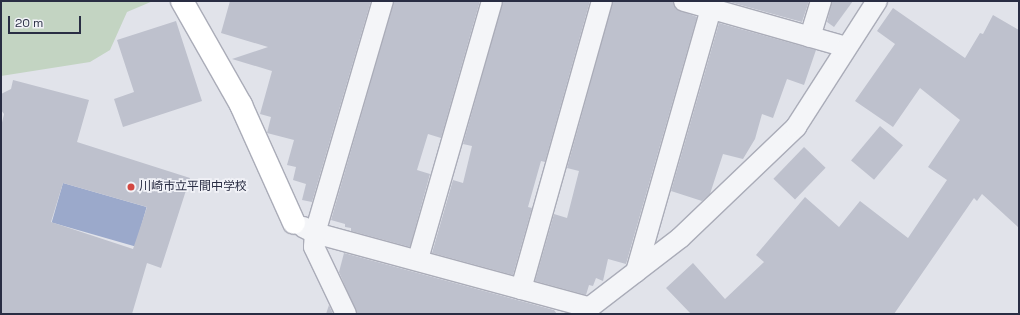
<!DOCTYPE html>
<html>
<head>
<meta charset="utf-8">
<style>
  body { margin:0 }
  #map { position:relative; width:1020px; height:315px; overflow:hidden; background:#e1e3ea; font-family:"Space Grotesk","Noto Sans JP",sans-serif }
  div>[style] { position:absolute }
  .green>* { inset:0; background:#c3d4c2 }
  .water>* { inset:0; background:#9ba9cb; transform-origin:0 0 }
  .building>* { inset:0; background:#bec1cd; transform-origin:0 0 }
  .roads { filter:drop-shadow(1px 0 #aaacb8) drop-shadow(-1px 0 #aaacb8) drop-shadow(0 1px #aaacb8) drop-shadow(0 -1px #aaacb8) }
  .street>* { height:20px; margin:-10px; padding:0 10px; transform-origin:10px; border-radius:10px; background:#f4f5f8 }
  .secondary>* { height:22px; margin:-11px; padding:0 11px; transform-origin:11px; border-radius:11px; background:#fff }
  .dots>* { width:11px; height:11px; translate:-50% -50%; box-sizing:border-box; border:2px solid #f1f2f7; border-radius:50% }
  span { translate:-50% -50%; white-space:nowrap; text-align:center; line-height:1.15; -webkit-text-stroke:3.5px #f1f2f7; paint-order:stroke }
  .poi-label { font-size:12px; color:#292d43 }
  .left { translate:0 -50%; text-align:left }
  .frame { position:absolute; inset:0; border:2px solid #292d43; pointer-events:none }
  .scale { position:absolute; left:8px; top:16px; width:73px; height:18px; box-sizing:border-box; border:2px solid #292d43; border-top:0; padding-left:5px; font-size:12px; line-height:14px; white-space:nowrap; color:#292d43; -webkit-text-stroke:3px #f1f2f7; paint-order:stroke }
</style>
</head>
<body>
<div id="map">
  <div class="green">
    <div style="clip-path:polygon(1px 1px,153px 1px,127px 12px,110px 50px,90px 62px,1px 76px)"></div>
  </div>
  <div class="water">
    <div style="left:63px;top:183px;width:87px;height:41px;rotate:16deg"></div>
  </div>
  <div class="building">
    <div style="clip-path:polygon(230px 1px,371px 1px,312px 202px,302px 200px,306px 184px,293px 180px,296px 167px,287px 165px,294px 140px,267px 133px,271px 117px,260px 114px,272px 71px,232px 59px,268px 47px,221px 33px)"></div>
    <div style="clip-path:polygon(394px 1px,480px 1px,441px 138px,428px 134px,417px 170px,430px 174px,410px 247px,351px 231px,351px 228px,345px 227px,345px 224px,331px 220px)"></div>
    <div style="clip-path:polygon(503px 1px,590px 1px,545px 162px,541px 161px,528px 207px,532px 208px,513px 275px,432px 253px,453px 180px,463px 183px,472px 146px,463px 144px)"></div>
    <div style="clip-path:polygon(613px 1px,673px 1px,676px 9px,697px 17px,626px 264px,608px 259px,603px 281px,596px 278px,593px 286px,589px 285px,586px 295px,535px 281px,554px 214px,567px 218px,579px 171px,567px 168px)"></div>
    <div style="clip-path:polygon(726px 1px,809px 1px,802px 22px)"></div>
    <div style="clip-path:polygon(832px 1px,853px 1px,834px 27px,827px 22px)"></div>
    <div style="clip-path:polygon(893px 8px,965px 58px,980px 33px,983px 34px,993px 15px,1019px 30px,1019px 228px,982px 194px,977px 201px,974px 198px,894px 314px,691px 314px,666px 288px,693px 263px,725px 299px,764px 262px,756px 255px,805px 197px,839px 227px,860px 201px,908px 238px,947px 180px,928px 167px,960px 120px,920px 88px,893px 127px,855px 101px,895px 44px,877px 31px)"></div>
    <div style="clip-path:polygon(176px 21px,202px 101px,123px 127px,114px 99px,134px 92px,117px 40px)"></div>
    <div style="clip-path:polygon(719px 23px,816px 50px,804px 85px,787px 79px,773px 118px,762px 114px,755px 139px,743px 159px,723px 154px,710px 194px,702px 201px,671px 191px)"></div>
    <div style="clip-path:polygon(evenodd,13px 80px,89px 100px,77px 142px,190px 178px,161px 268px,147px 263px,132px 314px,1px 314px,1px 127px,4px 114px,1px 110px,1px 94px,11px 89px,13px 80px,63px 183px,147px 207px,133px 249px,51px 222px,63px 183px)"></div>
    <div style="left:880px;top:126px;width:30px;height:45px;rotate:40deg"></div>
    <div style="left:804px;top:147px;width:30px;height:44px;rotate:44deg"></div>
    <div style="clip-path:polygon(344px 253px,554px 310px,557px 314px,357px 314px,339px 272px)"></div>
    <div style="clip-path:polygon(329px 305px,333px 314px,326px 314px)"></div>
  </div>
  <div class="roads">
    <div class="street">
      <div style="left:684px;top:1px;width:169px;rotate:15.8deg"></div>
      <div style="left:810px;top:37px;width:38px;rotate:-73deg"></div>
      <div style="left:303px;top:227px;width:13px;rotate:27deg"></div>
      <div style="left:315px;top:233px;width:283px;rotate:15.2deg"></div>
      <div style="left:418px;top:259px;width:268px;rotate:-74deg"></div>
      <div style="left:636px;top:272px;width:282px;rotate:-74.1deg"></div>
      <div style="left:521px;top:289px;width:299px;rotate:-74.3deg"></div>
      <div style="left:346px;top:314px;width:74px;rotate:-115.5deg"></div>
      <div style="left:314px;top:247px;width:14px;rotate:-86deg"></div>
      <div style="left:315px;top:233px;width:242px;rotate:-73.7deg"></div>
      <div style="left:581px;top:314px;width:125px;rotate:-37.5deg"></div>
      <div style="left:680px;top:238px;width:161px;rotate:-43.7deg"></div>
      <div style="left:796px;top:127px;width:150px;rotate:-57.3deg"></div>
    </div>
    <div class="secondary">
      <div style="left:182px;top:1px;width:120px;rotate:60.4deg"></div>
      <div style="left:241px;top:105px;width:129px;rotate:65.8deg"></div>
    </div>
  </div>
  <div class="dots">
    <div style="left:131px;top:187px;background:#d34842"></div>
  </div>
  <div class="poi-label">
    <span class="left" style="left:139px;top:187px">川崎市立平間中学校</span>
  </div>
  <div class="frame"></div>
  <div class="scale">20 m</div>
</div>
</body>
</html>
